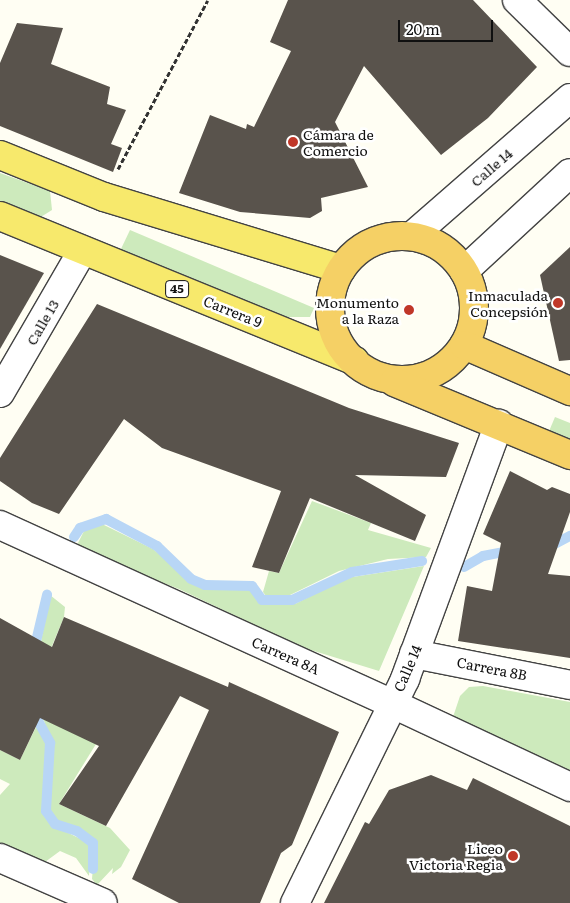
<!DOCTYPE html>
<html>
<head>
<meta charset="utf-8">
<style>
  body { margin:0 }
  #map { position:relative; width:570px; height:903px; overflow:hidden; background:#fffef3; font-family:Literata,serif }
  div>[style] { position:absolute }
  .green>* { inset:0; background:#cdeabc }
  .stream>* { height:10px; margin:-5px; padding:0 5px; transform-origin:5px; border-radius:5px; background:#b8d6f6 }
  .building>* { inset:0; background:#59534c }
  .path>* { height:3px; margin-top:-1.5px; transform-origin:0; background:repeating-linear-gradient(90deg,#323232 0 5px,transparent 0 7.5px) }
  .roads { filter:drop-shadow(1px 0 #434343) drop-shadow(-1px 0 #434343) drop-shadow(0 1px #434343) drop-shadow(0 -1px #434343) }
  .minor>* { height:28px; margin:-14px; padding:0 14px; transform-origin:14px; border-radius:14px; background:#fff }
  .tertiary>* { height:28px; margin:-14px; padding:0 14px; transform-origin:14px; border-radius:14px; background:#fff }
  .primary>* { height:28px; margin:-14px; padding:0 14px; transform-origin:14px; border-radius:14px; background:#f7e96c }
  .trunk>* { height:28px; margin:-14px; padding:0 14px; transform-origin:14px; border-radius:14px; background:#f5d065 }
  .trunk>.ring { margin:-14px; padding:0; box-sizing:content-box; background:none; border:28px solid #f5d065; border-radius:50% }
  .dots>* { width:14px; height:14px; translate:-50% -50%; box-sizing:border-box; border:2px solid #fff; border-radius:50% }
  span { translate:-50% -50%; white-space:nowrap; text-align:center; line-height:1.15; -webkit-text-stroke:5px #fff; paint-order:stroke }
  .shield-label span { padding:1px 4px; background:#fff; border:1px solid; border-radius:4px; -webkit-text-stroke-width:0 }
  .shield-label { font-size:12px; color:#101010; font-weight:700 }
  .poi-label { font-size:14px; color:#101010 }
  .left { translate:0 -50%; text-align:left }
  .right { translate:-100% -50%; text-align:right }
  .street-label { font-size:14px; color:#101010 }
  .scale { position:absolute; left:398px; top:20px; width:95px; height:22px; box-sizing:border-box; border:2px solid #101010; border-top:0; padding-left:6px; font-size:15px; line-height:18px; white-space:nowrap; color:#101010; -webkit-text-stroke:4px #fff; paint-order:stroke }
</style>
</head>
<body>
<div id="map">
  <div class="green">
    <div style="clip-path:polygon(0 173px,50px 191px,52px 210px,36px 220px,0 204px)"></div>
    <div style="clip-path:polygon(130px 230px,314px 308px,310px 317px,278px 317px,120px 251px)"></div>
    <div style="clip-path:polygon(555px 417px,570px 423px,570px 445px,547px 436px)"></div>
    <div style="clip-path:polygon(312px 501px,371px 523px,368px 530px,431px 548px,426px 557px,388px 559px,339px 571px,290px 595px,266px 596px,263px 592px,269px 571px,279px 573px)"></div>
    <div style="clip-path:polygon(102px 524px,153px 549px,194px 584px,213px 590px,249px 589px,261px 602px,295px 604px,346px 578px,424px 566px,379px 671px,301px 647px,179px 589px,75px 549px,85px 529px)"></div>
    <div style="clip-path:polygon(50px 595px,65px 607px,64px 617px,31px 696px,96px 744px,59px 804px,110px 828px,130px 850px,121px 867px,112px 874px,113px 868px,97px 885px,92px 879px,95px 842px,79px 829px,57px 823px,48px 811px,52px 743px,44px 721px,29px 703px)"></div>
    <div style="clip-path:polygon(483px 686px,570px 702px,570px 785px,452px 720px,460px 696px,469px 687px)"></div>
    <div style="clip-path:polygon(38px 723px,48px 743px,44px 811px,54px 826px,91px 844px,89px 876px,76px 858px,60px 851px,45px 862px,17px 866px,0 858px,0 795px,10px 784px,0 779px,0 750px,20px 760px)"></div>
  </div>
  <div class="stream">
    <div style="left:74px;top:537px;width:11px;rotate:-56deg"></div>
    <div style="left:80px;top:528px;width:28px;rotate:-19deg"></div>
    <div style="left:106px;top:519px;width:58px;rotate:27.9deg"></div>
    <div style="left:157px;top:546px;width:47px;rotate:44.1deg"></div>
    <div style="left:191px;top:579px;width:15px;rotate:23deg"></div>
    <div style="left:205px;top:585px;width:47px;rotate:1.2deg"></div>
    <div style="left:252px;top:586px;width:17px;rotate:54deg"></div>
    <div style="left:262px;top:600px;width:30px"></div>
    <div style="left:292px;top:600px;width:66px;rotate:-25deg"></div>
    <div style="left:352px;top:572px;width:71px;rotate:-8.9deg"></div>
    <div style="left:547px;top:548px;width:26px;rotate:-28deg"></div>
    <div style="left:464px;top:567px;width:22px;rotate:-30deg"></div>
    <div style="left:483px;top:556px;width:31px;rotate:-11deg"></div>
    <div style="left:34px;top:650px;width:57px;rotate:-76.7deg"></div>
    <div style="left:32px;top:710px;width:38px;rotate:61deg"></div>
    <div style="left:50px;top:743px;width:68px;rotate:93.4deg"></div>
    <div style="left:46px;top:811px;width:16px;rotate:55deg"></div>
    <div style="left:55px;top:824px;width:23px;rotate:18deg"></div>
    <div style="left:77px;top:831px;width:20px;rotate:37deg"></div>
    <div style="left:93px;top:843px;width:26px;rotate:90deg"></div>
  </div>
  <div class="building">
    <div style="clip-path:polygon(288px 0,473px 0,537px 67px,488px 118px,441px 155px,364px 66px,335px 122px,368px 187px,321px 198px,322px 211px,310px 218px,240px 212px,179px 193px,210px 115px,246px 129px,247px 124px,254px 127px,291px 51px,270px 42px)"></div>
    <div style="clip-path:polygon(17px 23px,63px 28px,51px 64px,110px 87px,107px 104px,126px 110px,111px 144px,122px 148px,113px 172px,0 126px,0 63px)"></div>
    <div style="clip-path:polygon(570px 247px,570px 360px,559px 361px,540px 275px)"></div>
    <div style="clip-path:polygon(0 255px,44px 273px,0 349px)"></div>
    <div style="clip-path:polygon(97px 304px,349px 408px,459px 443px,446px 477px,355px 475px,426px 515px,415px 541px,310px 498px,279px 573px,252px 567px,281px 491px,162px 448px,124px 419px,59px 514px,32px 503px,0 481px,0 458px)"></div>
    <div style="clip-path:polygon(510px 471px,547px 490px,552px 487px,570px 494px,570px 512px,548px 574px,570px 576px,570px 658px,458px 641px,467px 586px,492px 591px,501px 543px,483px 534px)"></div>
    <div style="clip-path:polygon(64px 617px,228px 687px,229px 682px,339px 732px,292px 845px,281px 853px,260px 903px,179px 903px,132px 879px,209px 710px,180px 696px,106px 826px,59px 804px,99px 746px,40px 718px,20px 760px,0 750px,0 618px,52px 647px)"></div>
    <div style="clip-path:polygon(431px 775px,467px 790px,473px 778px,570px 826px,570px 903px,324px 903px,365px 822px,369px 824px,389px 790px)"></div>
  </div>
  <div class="path">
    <div style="left:118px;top:169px;width:191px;rotate:-62deg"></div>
  </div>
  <div class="roads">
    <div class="minor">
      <div style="left:517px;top:0;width:74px;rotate:44.5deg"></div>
      <div style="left:0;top:393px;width:165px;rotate:-59.9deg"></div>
      <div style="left:391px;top:703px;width:198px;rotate:25.1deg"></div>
      <div style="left:0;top:858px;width:112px;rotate:23.6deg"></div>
      <div style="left:295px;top:903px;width:250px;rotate:-63.8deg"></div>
      <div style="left:405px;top:679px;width:272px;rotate:-69.8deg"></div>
    </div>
    <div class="tertiary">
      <div style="left:412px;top:236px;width:210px;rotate:-41.1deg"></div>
      <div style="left:464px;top:271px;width:144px;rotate:-42.8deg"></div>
      <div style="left:0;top:525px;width:430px;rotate:24.5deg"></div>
      <div style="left:414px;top:654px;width:159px;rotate:11.2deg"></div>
    </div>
    <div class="primary">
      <div style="left:0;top:155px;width:112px;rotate:22deg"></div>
      <div style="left:104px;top:197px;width:248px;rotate:16.9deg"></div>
      <div style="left:0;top:216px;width:383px;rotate:22.2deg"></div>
    </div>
    <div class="trunk">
      <div class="ring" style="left:330px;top:236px;width:116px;height:116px"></div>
      <div style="left:464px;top:345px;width:116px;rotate:23.5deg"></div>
      <div style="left:394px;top:382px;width:191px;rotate:22.5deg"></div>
    </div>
  </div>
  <div class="dots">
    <div style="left:293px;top:142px;background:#c03728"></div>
    <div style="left:558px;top:303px;background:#c03728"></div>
    <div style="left:409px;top:310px;background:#c03728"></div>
    <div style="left:513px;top:856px;background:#c03728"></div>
  </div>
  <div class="shield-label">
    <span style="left:177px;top:289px">45</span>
  </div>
  <div class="poi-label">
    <span class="left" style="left:303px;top:142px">Cámara de<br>Comercio</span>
    <span class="right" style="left:548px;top:303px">Inmaculada<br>Concepsión</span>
    <span class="right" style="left:399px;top:310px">Monumento<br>a la Raza</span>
    <span class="right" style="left:503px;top:856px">Liceo<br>Victoria Regia</span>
  </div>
  <div class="street-label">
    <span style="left:491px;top:167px;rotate:-41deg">Calle 14</span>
    <span style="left:233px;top:311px;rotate:22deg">Carrera 9</span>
    <span style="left:42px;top:322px;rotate:-60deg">Calle 13</span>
    <span style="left:286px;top:655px;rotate:24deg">Carrera 8A</span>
    <span style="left:407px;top:668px;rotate:-67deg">Calle 14</span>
    <span style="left:492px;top:668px;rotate:11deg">Carrera 8B</span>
  </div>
  <div class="scale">20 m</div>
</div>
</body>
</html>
